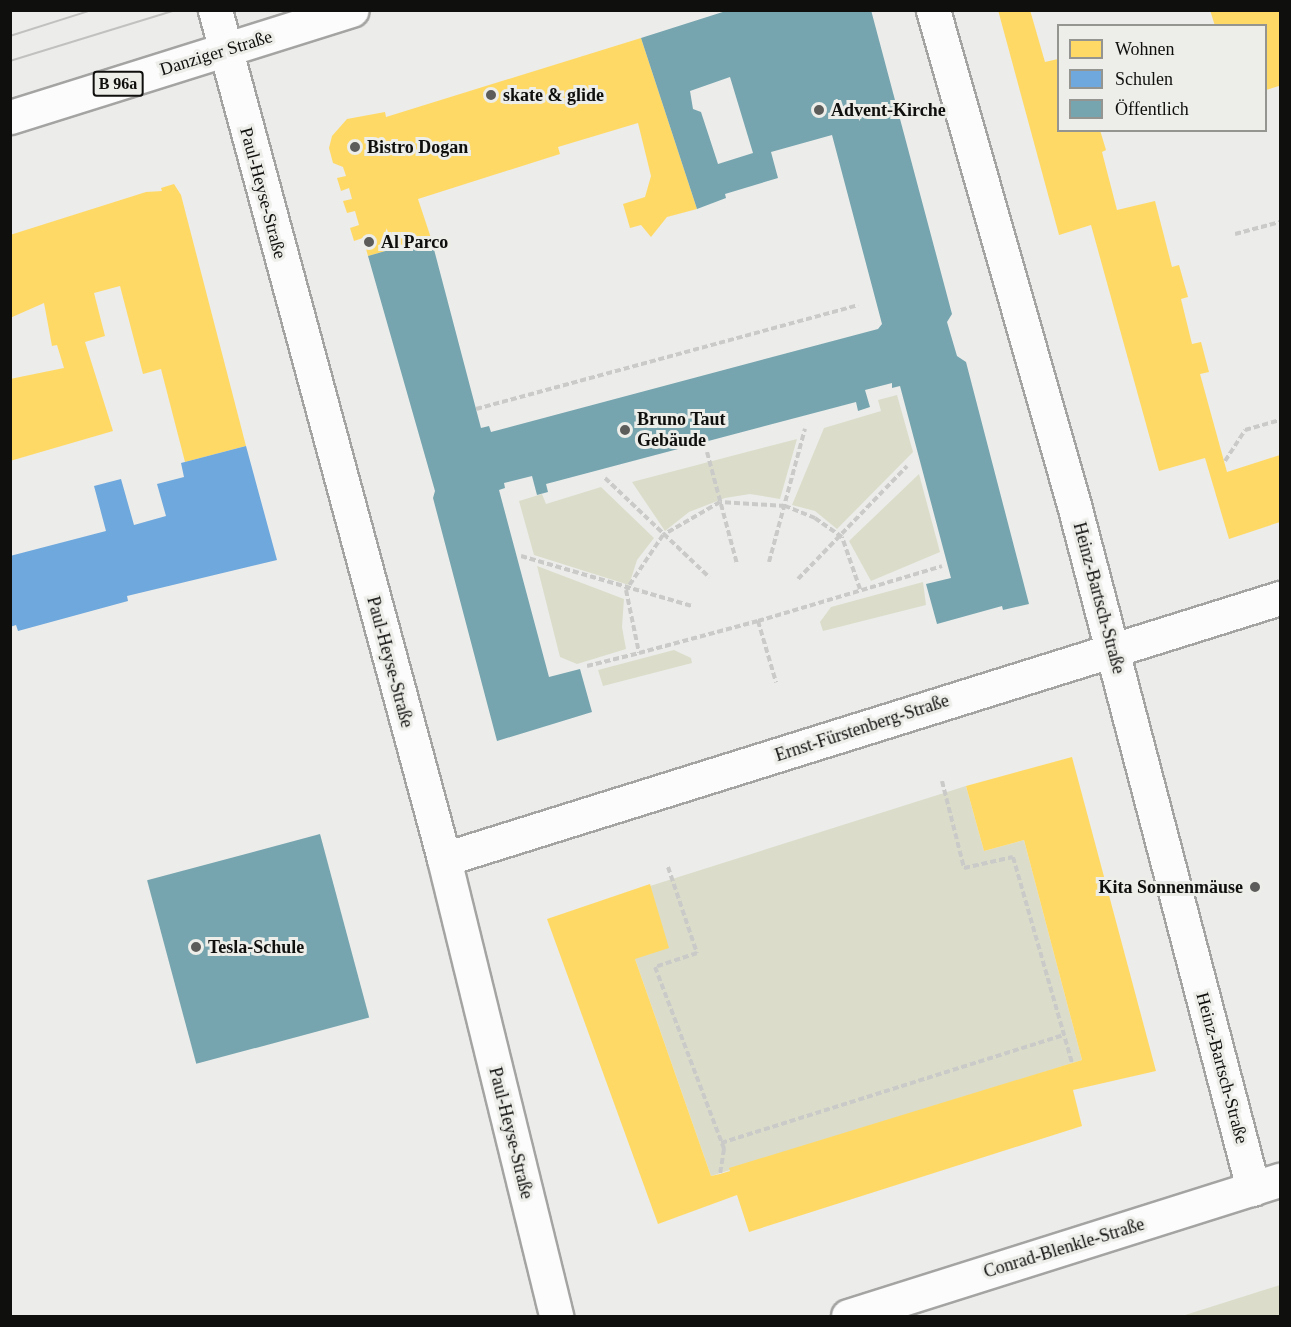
<!DOCTYPE html>
<html>
<head>
<meta charset="utf-8">
<style>
  body { margin:0 }
  #map { position:relative; width:1291px; height:1327px; overflow:hidden; background:#ececea; font-family:Georgia,serif }
  div>[style] { position:absolute }
  .green>* { inset:0; background:#dbddca }
  .homes>* { inset:0; background:#ffd966 }
  .schools>* { inset:0; background:#6fa8dc }
  .public>* { inset:0; background:#76a5af; transform-origin:0 0 }
  .path>* { height:4px; margin-top:-2px; transform-origin:0; background:repeating-linear-gradient(90deg,#cacac9 0 6px,transparent 0 9px) }
  .roads { filter:drop-shadow(2px 0 #a4a4a3) drop-shadow(-2px 0 #a4a4a3) drop-shadow(0 2px #a4a4a3) drop-shadow(0 -2px #a4a4a3) }
  .minor>* { height:33px; margin:-16.5px; padding:0 16.5px; transform-origin:16.5px; border-radius:16.5px; background:#fcfcfc }
  .major>* { height:33px; margin:-16.5px; padding:0 16.5px; transform-origin:16.5px; border-radius:16.5px; background:#fcfcfc }
  .tram>* { height:1.5px; margin:-0.75px; padding:0 0.75px; transform-origin:0.75px; border-radius:0.75px; background:#c1c1c0 }
  .dots>* { width:16px; height:16px; translate:-50% -50%; box-sizing:border-box; border:3px solid #edede9; border-radius:50% }
  span { translate:-50% -50%; white-space:nowrap; text-align:center; line-height:1.15; -webkit-text-stroke:6px #edede9; paint-order:stroke }
  .shield-label span { padding:2px 4px; background:#edede9; border:2px solid; border-radius:4px; -webkit-text-stroke-width:0 }
  .shield-label { font-size:16px; color:#0f0f0e; font-weight:700 }
  .street-label { font-size:18px; color:#0f0f0e }
  .poi-label { font-size:18px; color:#0f0f0e; font-weight:700 }
  .left { translate:0 -50%; text-align:left }
  .right { translate:-100% -50%; text-align:right }
  .frame { position:absolute; inset:0; border:12px solid #0f0f0e; pointer-events:none }
  .legend { position:absolute; left:1057px; top:24px; width:210px; height:108px; box-sizing:border-box; background:#edede9; border:2px solid #949491; margin:0; padding:8px 10px; list-style:none; font-size:18px; color:#0f0f0e }
  .legend li { display:flex; align-items:center; gap:12px; height:30px }
  .legend b { width:30px; border:2px solid #949491 }
</style>
</head>
<body>
<div id="map">
  <div class="green">
    <div style="clip-path:polygon(897px 395px,913px 452px,837px 529px,815px 511px,792px 505px,824px 428px,881px 411px,878px 400px)"></div>
    <div style="clip-path:polygon(797px 439px,780px 499px,750px 494px,725px 498px,689px 512px,665px 531px,632px 482px)"></div>
    <div style="clip-path:polygon(919px 474px,940px 552px,871px 581px,849px 541px)"></div>
    <div style="clip-path:polygon(601px 487px,654px 538px,637px 560px,629px 585px,534px 555px,519px 501px,542px 494px,546px 504px)"></div>
    <div style="clip-path:polygon(537px 566px,624px 599px,622px 627px,626px 649px,577px 664px,560px 657px)"></div>
    <div style="clip-path:polygon(923px 582px,926px 605px,823px 631px,820px 622px,831px 607px)"></div>
    <div style="clip-path:polygon(674px 650px,691px 658px,692px 663px,603px 686px,598px 670px)"></div>
    <div style="clip-path:polygon(966px 786px,984px 851px,1024px 840px,1082px 1060px,711px 1176px,635px 959px,650px 886px)"></div>
    <div style="clip-path:polygon(1280px 1285px,1280px 1316px,1182px 1316px)"></div>
  </div>
  <div class="homes">
    <div style="clip-path:polygon(998px 10px,1030px 10px,1045px 62px,1058px 59px,1058px 130px,1100px 130px,1106px 150px,1102px 152px,1117px 210px,1155px 201px,1172px 267px,1179px 265px,1188px 297px,1181px 299px,1192px 344px,1201px 342px,1209px 372px,1200px 374px,1227px 472px,1280px 455px,1280px 522px,1229px 539px,1205px 458px,1159px 471px,1091px 225px,1059px 235px)"></div>
    <div style="clip-path:polygon(1210px 10px,1280px 10px,1280px 91px,1279px 86px,1266px 90px,1266px 26px,1215px 26px)"></div>
    <div style="clip-path:polygon(641px 38px,697px 209px,667px 217px,651px 237px,641px 225px,630px 228px,623px 204px,645px 197px,651px 176px,638px 123px,558px 147px,560px 154px,418px 199px,431px 238px,368px 256px,363px 238px,354px 241px,350px 228px,359px 225px,355px 211px,347px 213px,343px 201px,352px 199px,349px 188px,341px 191px,337px 178px,346px 176px,343px 167px,333px 163px,329px 148px,332px 136px,347px 119px,385px 112px,386px 117px)"></div>
    <div style="clip-path:polygon(174px 184px,181px 195px,246px 446px,185px 462px,161px 369px,143px 374px,120px 286px,94px 293px,105px 336px,85px 342px,113px 431px,10px 461px,10px 379px,64px 368px,57px 345px,52px 346px,44px 303px,10px 318px,10px 235px,146px 192px,162px 191px,161px 188px)"></div>
    <div style="clip-path:polygon(1072px 757px,1156px 1071px,1073px 1090px,1082px 1126px,749px 1232px,737px 1195px,658px 1224px,547px 919px,650px 884px,669px 948px,635px 959px,711px 1176px,720px 1174px,730px 1171px,729px 1168px,1082px 1060px,1024px 840px,984px 851px,966px 786px)"></div>
  </div>
  <div class="schools">
    <div style="clip-path:polygon(246px 446px,277px 560px,127px 596px,128px 601px,18px 631px,16px 625px,10px 627px,10px 556px,106px 531px,94px 486px,121px 479px,134px 525px,166px 516px,157px 484px,184px 477px,181px 463px)"></div>
  </div>
  <div class="public">
    <div style="clip-path:polygon(evenodd,729px 10px,871px 10px,952px 314px,947px 322px,957px 356px,966px 362px,1029px 604px,1003px 610px,1002px 606px,937px 624px,926px 584px,951px 578px,900px 386px,892px 388px,892px 383px,865px 390px,870px 407px,858px 411px,856px 402px,546px 484px,548px 492px,537px 495px,532px 476px,504px 483px,505px 488px,499px 490px,549px 677px,580px 669px,592px 712px,497px 741px,433px 498px,435px 491px,368px 256px,431px 238px,481px 428px,489px 426px,491px 432px,878px 329px,882px 324px,832px 135px,771px 152px,778px 178px,725px 194px,726px 198px,697px 209px,641px 38px,729px 10px,730px 77px,753px 153px,718px 164px,701px 112px,693px 109px,690px 91px,730px 77px)"></div>
    <div style="left:320px;top:834px;width:190px;height:179px;rotate:75deg"></div>
  </div>
  <div class="path">
    <div style="left:1235px;top:234px;width:47px;rotate:-14.9deg"></div>
    <div style="left:476px;top:409px;width:396px;rotate:-15.2deg"></div>
    <div style="left:707px;top:452px;width:116px;rotate:75deg"></div>
    <div style="left:1225px;top:461px;width:37px;rotate:-57deg"></div>
    <div style="left:1245px;top:430px;width:36px;rotate:-16deg"></div>
    <div style="left:605px;top:478px;width:144px;rotate:43.6deg"></div>
    <div style="left:521px;top:556px;width:178px;rotate:16.3deg"></div>
    <div style="left:769px;top:562px;width:138px;rotate:-74.9deg"></div>
    <div style="left:798px;top:579px;width:157px;rotate:-46deg"></div>
    <div style="left:860px;top:589px;width:55px;rotate:-109.1deg"></div>
    <div style="left:842px;top:537px;width:33px;rotate:-145deg"></div>
    <div style="left:815px;top:518px;width:32px;rotate:-158deg"></div>
    <div style="left:785px;top:506px;width:65px;rotate:-176.5deg"></div>
    <div style="left:720px;top:502px;width:66px;rotate:149.9deg"></div>
    <div style="left:663px;top:535px;width:66px;rotate:123.9deg"></div>
    <div style="left:626px;top:590px;width:64px;rotate:78.3deg"></div>
    <div style="left:639px;top:653px;width:123px;rotate:-15.1deg"></div>
    <div style="left:758px;top:621px;width:192px;rotate:-16.6deg"></div>
    <div style="left:758px;top:621px;width:64px;rotate:73.6deg"></div>
    <div style="left:587px;top:666px;width:54px;rotate:-14deg"></div>
    <div style="left:942px;top:781px;width:90px;rotate:75.8deg"></div>
    <div style="left:964px;top:868px;width:50px;rotate:-12.7deg"></div>
    <div style="left:1013px;top:857px;width:214px;rotate:74deg"></div>
    <div style="left:668px;top:867px;width:91px;rotate:71.4deg"></div>
    <div style="left:697px;top:953px;width:44px;rotate:161.6deg"></div>
    <div style="left:655px;top:967px;width:195px;rotate:69.2deg"></div>
    <div style="left:724px;top:1149px;width:25px;rotate:99deg"></div>
    <div style="left:721px;top:1143px;width:360px;rotate:-17.5deg"></div>
  </div>
  <div class="roads">
    <div class="minor">
      <div style="left:215px;top:10px;width:879px;rotate:74.9deg"></div>
      <div style="left:444px;top:859px;width:471px;rotate:76.2deg"></div>
      <div style="left:933px;top:10px;width:515px;rotate:74.1deg"></div>
      <div style="left:1074px;top:505px;width:707px;rotate:75.33deg"></div>
      <div style="left:444px;top:859px;width:876px;rotate:-17.34deg"></div>
      <div style="left:848px;top:1316px;width:453px;rotate:-17.5deg"></div>
    </div>
    <div class="major">
      <div style="left:10px;top:117px;width:358px;rotate:-17.4deg"></div>
    </div>
  </div>
  <div class="tram">
    <div style="left:10px;top:36px;width:86px;rotate:-17.6deg"></div>
    <div style="left:10px;top:61px;width:174px;rotate:-17.1deg"></div>
  </div>
  <div class="dots">
    <div style="left:491px;top:95px;background:#5c5c5b"></div>
    <div style="left:819px;top:110px;background:#5c5c5b"></div>
    <div style="left:355px;top:147px;background:#5c5c5b"></div>
    <div style="left:369px;top:242px;background:#5c5c5b"></div>
    <div style="left:625px;top:430px;background:#5c5c5b"></div>
    <div style="left:1255px;top:887px;background:#5c5c5b"></div>
    <div style="left:196px;top:947px;background:#5c5c5b"></div>
  </div>
  <div class="shield-label">
    <span style="left:118px;top:84px">B 96a</span>
  </div>
  <div class="street-label">
    <span style="left:216px;top:53px;rotate:-17deg">Danziger Straße</span>
    <span style="left:263px;top:193px;rotate:75deg">Paul-Heyse-Straße</span>
    <span style="left:1099px;top:598px;rotate:75deg">Heinz-Bartsch-Straße</span>
    <span style="left:390px;top:662px;rotate:75deg">Paul-Heyse-Straße</span>
    <span style="left:862px;top:728px;rotate:-18deg">Ernst-Fürstenberg-Straße</span>
    <span style="left:1222px;top:1068px;rotate:75deg">Heinz-Bartsch-Straße</span>
    <span style="left:511px;top:1133px;rotate:76deg">Paul-Heyse-Straße</span>
    <span style="left:1064px;top:1248px;rotate:-17deg">Conrad-Blenkle-Straße</span>
  </div>
  <div class="poi-label">
    <span class="left" style="left:503px;top:95px">skate &amp; glide</span>
    <span class="left" style="left:831px;top:110px">Advent-Kirche</span>
    <span class="left" style="left:367px;top:147px">Bistro Dogan</span>
    <span class="left" style="left:381px;top:242px">Al Parco</span>
    <span class="left" style="left:637px;top:430px">Bruno Taut<br>Gebäude</span>
    <span class="right" style="left:1243px;top:887px">Kita Sonnenmäuse</span>
    <span class="left" style="left:208px;top:947px">Tesla-Schule</span>
  </div>
  <div class="frame"></div>
  <ul class="legend">
  <li><b style="height:16px;background:#ffd966"></b>Wohnen</li>
  <li><b style="height:16px;background:#6fa8dc"></b>Schulen</li>
  <li><b style="height:16px;background:#76a5af"></b>Öffentlich</li>
  </ul>
</div>
</body>
</html>
